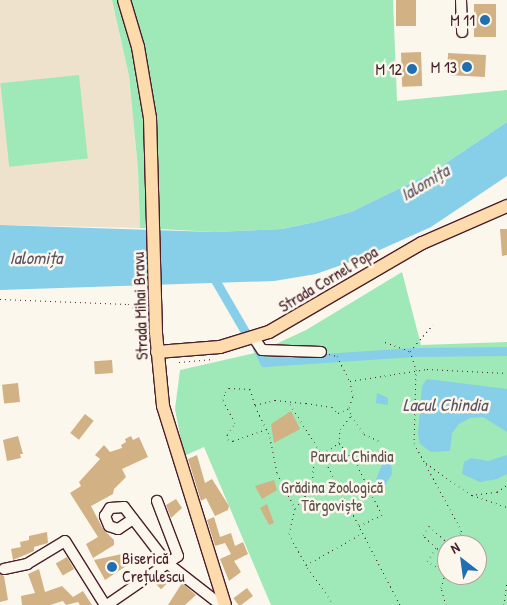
<!DOCTYPE html>
<html>
<head>
<meta charset="utf-8">
<style>
  body { margin:0 }
  #map { position:relative; width:507px; height:605px; overflow:hidden; background:#fbf7ec; font-family:"Patrick Hand",sans-serif }
  div>[style] { position:absolute }
  .built>* { inset:0; background:#efe2cd }
  .green>* { inset:0; background:#9fe8b7; transform-origin:0 0 }
  .water>* { inset:0; background:#87cee8 }
  .canal>* { height:9px; margin:-4.5px; padding:0 4.5px; transform-origin:4.5px; border-radius:4.5px; background:#87cee8 }
  .building>* { inset:0; background:#d2b185; transform-origin:0 0 }
  .path>* { height:1px; margin-top:-0.5px; transform-origin:0; background:repeating-linear-gradient(90deg,#4a1f2b 0 1px,transparent 0 5px) }
  .roads { filter:drop-shadow(1px 0 #4a1f2b) drop-shadow(-1px 0 #4a1f2b) drop-shadow(0 1px #4a1f2b) drop-shadow(0 -1px #4a1f2b) }
  .minor>* { height:10px; margin:-5px; padding:0 5px; transform-origin:5px; border-radius:5px; background:#fbf7ec }
  .major>* { height:12px; margin:-6px; padding:0 6px; transform-origin:6px; border-radius:6px; background:#fedbac }
  .dots>* { width:14px; height:14px; translate:-50% -50%; box-sizing:border-box; border:2px solid #fbf7ec; border-radius:50% }
  span { translate:-50% -50%; white-space:nowrap; text-align:center; line-height:1.15; -webkit-text-stroke:5px #fbf7ec; paint-order:stroke }
  .poi-label { font-size:16px; color:#4a1f2b }
  .right { translate:-100% -50%; text-align:right }
  .left { translate:0 -50%; text-align:left }
  .street-label { font-size:16px; color:#4a1f2b }
  .park-label { font-size:16px; color:#5f514e }
  .water-label { font-size:18px; color:#5c5464; font-style:italic }
  .north { position:absolute; left:437px; top:535px; width:50px; height:50px; box-sizing:border-box; background:#fbf7ec; border:1px solid #b4a19f; border-radius:50%; rotate:330deg; font-size:14px; font-weight:700; line-height:20px; text-align:center; color:#4a1f2b }
  .north::after { content:''; display:block; margin:auto; width:18px; height:22px; background:#1f6fb2; clip-path:polygon(50% 0,100% 100%,50% 72%,0 100%) }
</style>
</head>
<body>
<div id="map">
  <div class="built">
    <div style="clip-path:polygon(0 0,112px 0,129px 76px,138px 169px,140px 228px,0 225px)"></div>
  </div>
  <div class="green">
    <div style="clip-path:polygon(112px 0,393px 0,397px 101px,507px 90px,507px 122px,431px 173px,351px 212px,315px 222px,282px 229px,214px 232px,140px 228px,138px 169px,129px 76px)"></div>
    <div style="left:79px;top:75px;width:84px;height:79px;rotate:84deg"></div>
    <div style="clip-path:polygon(evenodd,402px 272px,421px 345px,507px 342px,507px 605px,271px 605px,204px 447px,184px 456px,175px 409px,180px 370px,259px 352px,306px 330px,402px 272px,447px 545px,477px 545px,477px 575px,447px 575px,447px 545px)"></div>
  </div>
  <div class="water">
    <div style="clip-path:polygon(507px 122px,507px 176px,431px 227px,364px 257px,316px 274px,274px 281px,0 290px,0 225px,214px 232px,282px 229px,315px 222px,351px 212px,431px 173px)"></div>
    <div style="clip-path:polygon(427px 379px,507px 389px,507px 432px,483px 417px,470px 418px,459px 424px,452px 433px,450px 451px,431px 452px,420px 444px,418px 434px,422px 386px)"></div>
    <div style="clip-path:polygon(377px 393px,388px 398px,388px 405px,376px 403px)"></div>
    <div style="clip-path:polygon(507px 455px,507px 474px,497px 479px,480px 482px,462px 474px,464px 462px,471px 458px,488px 461px)"></div>
    <div style="clip-path:polygon(385px 457px,391px 462px,392px 474px,385px 485px,379px 487px,376px 480px)"></div>
  </div>
  <div class="canal">
    <div style="left:211px;top:273px;width:72px;rotate:59.9deg"></div>
    <div style="left:257px;top:348px;width:16px;rotate:63deg"></div>
    <div style="left:264px;top:362px;width:150px;rotate:-3.8deg"></div>
    <div style="left:414px;top:352px;width:93px;rotate:-0.6deg"></div>
  </div>
  <div class="building">
    <div style="left:396px;top:0;width:20px;height:26px"></div>
    <div style="left:474px;top:4px;width:22px;height:33px"></div>
    <div style="left:421px;top:52px;width:34px;height:20px;rotate:88deg"></div>
    <div style="left:486px;top:55px;width:22px;height:38px;rotate:93deg"></div>
    <div style="clip-path:polygon(500px 229px,507px 229px,507px 255px,502px 256px)"></div>
    <div style="left:112px;top:360px;width:13px;height:18px;rotate:86deg"></div>
    <div style="left:18px;top:383px;width:19px;height:16px;rotate:84deg"></div>
    <div style="clip-path:polygon(291px 411px,300px 429px,274px 443px,271px 424px)"></div>
    <div style="left:85px;top:414px;width:11px;height:24px;rotate:38deg"></div>
    <div style="clip-path:polygon(18px 436px,23px 454px,20px 454px,21px 458px,7px 461px,3px 440px)"></div>
    <div style="clip-path:polygon(131px 436px,133px 440px,139px 437px,148px 457px,122px 469px,126px 477px,114px 489px,113px 494px,91px 506px,103px 529px,114px 540px,114px 545px,93px 558px,86px 544px,98px 537px,70px 493px,81px 486px,79px 482px,100px 459px,95px 455px,104px 445px,110px 452px,122px 448px,121px 445px,126px 442px,125px 439px)"></div>
    <div style="clip-path:polygon(197px 455px,205px 483px,212px 479px,229px 506px,228px 510px,215px 516px,206px 498px,201px 501px,188px 459px)"></div>
    <div style="clip-path:polygon(274px 480px,277px 490px,262px 499px,255px 486px)"></div>
    <div style="clip-path:polygon(176px 499px,182px 508px,171px 518px,166px 505px)"></div>
    <div style="clip-path:polygon(267px 504px,274px 523px,269px 525px,260px 508px)"></div>
    <div style="clip-path:polygon(214px 517px,220px 537px,231px 533px,235px 546px,243px 542px,248px 554px,234px 561px,241px 572px,229px 581px,220px 559px,231px 554px,225px 543px,215px 546px,207px 520px)"></div>
    <div style="clip-path:polygon(47px 532px,48px 543px,34px 547px,34px 551px,13px 560px,11px 549px,21px 547px,20px 542px,29px 540px,29px 536px)"></div>
    <div style="clip-path:polygon(122px 554px,127px 556px,129px 564px,105px 580px,94px 560px)"></div>
    <div style="left:67px;top:557px;width:14px;height:13px;rotate:60deg"></div>
    <div style="clip-path:polygon(39px 569px,45px 592px,62px 586px,73px 597px,83px 591px,92px 605px,80px 605px,78px 602px,66px 605px,63px 601px,50px 605px,22px 605px,21px 596px,35px 593px,28px 574px)"></div>
    <div style="left:166px;top:573px;width:8px;height:15px;rotate:45deg"></div>
    <div style="clip-path:polygon(0 574px,4px 576px,8px 600px,0 602px)"></div>
    <div style="clip-path:polygon(182px 583px,196px 595px,185px 605px,168px 605px)"></div>
    <div style="left:247px;top:588px;width:10px;height:17px;rotate:53deg"></div>
  </div>
  <div class="path">
    <div style="left:0;top:299px;width:128px;rotate:2.2deg"></div>
    <div style="left:128px;top:304px;width:8px;rotate:40deg"></div>
    <div style="left:134px;top:309px;width:21px;rotate:79deg"></div>
    <div style="left:138px;top:330px;width:16px;rotate:60deg"></div>
    <div style="left:385px;top:342px;width:27px;rotate:20deg"></div>
    <div style="left:410px;top:351px;width:19px;rotate:72deg"></div>
    <div style="left:416px;top:369px;width:74px;rotate:91.5deg"></div>
    <div style="left:414px;top:443px;width:94px;rotate:61.5deg"></div>
    <div style="left:459px;top:526px;width:10px;rotate:66deg"></div>
    <div style="left:463px;top:535px;width:10px;rotate:107deg"></div>
    <div style="left:410px;top:351px;width:35px;rotate:-49deg"></div>
    <div style="left:329px;top:354px;width:8px;rotate:14deg"></div>
    <div style="left:337px;top:356px;width:28px;rotate:63deg"></div>
    <div style="left:350px;top:381px;width:78px;rotate:-8.9deg"></div>
    <div style="left:427px;top:369px;width:80px;rotate:2.9deg"></div>
    <div style="left:179px;top:362px;width:34px;rotate:-5deg"></div>
    <div style="left:290px;top:404px;width:58px;rotate:57.7deg"></div>
    <div style="left:321px;top:453px;width:171px;rotate:62.5deg"></div>
    <div style="left:255px;top:406px;width:34px;rotate:64deg"></div>
    <div style="left:270px;top:437px;width:37px;rotate:79deg"></div>
    <div style="left:277px;top:473px;width:39px;rotate:63deg"></div>
    <div style="left:349px;top:407px;width:12px;rotate:-70deg"></div>
    <div style="left:353px;top:396px;width:14px;rotate:-102deg"></div>
    <div style="left:267px;top:429px;width:36px;rotate:161deg"></div>
    <div style="left:233px;top:441px;width:5px;rotate:-169deg"></div>
    <div style="left:228px;top:440px;width:6px;rotate:-99deg"></div>
    <div style="left:227px;top:434px;width:14px;rotate:-54deg"></div>
    <div style="left:235px;top:423px;width:26px;rotate:-118deg"></div>
    <div style="left:223px;top:400px;width:8px;rotate:-76deg"></div>
    <div style="left:225px;top:392px;width:6px;rotate:-45deg"></div>
    <div style="left:229px;top:388px;width:21px;rotate:3deg"></div>
    <div style="left:250px;top:389px;width:17px;rotate:73deg"></div>
    <div style="left:255px;top:405px;width:21px;rotate:-14deg"></div>
    <div style="left:275px;top:400px;width:31px;rotate:6deg"></div>
    <div style="left:306px;top:403px;width:26px;rotate:9deg"></div>
    <div style="left:332px;top:407px;width:8px;rotate:45deg"></div>
    <div style="left:338px;top:413px;width:12px;rotate:-24deg"></div>
    <div style="left:349px;top:408px;width:8px;rotate:76deg"></div>
    <div style="left:426px;top:463px;width:55px;rotate:35.4deg"></div>
    <div style="left:471px;top:495px;width:26px;rotate:-7deg"></div>
    <div style="left:497px;top:492px;width:12px;rotate:-35deg"></div>
    <div style="left:312px;top:487px;width:28px;rotate:-86deg"></div>
    <div style="left:314px;top:459px;width:30px;rotate:-33deg"></div>
    <div style="left:472px;top:495px;width:37px;rotate:19deg"></div>
    <div style="left:359px;top:526px;width:25px;rotate:-26deg"></div>
    <div style="left:382px;top:515px;width:58px;rotate:-116.6deg"></div>
    <div style="left:356px;top:463px;width:26px;rotate:-130deg"></div>
    <div style="left:339px;top:443px;width:14px;rotate:-86deg"></div>
    <div style="left:340px;top:429px;width:17px;rotate:-50deg"></div>
    <div style="left:351px;top:416px;width:22px;rotate:54deg"></div>
    <div style="left:364px;top:434px;width:19px;rotate:25deg"></div>
    <div style="left:437px;top:548px;width:12px;rotate:35deg"></div>
    <div style="left:306px;top:565px;width:63px;rotate:-29.4deg"></div>
    <div style="left:444px;top:572px;width:20px;rotate:-147deg"></div>
    <div style="left:427px;top:561px;width:16px;rotate:-55deg"></div>
    <div style="left:436px;top:548px;width:18px;rotate:-135deg"></div>
    <div style="left:423px;top:535px;width:11px;rotate:-56deg"></div>
    <div style="left:429px;top:526px;width:25px;rotate:42deg"></div>
    <div style="left:448px;top:543px;width:16px;rotate:-38deg"></div>
    <div style="left:334px;top:605px;width:49px;rotate:-125deg"></div>
    <div style="left:306px;top:565px;width:35px;rotate:-119deg"></div>
    <div style="left:289px;top:534px;width:27px;rotate:-77deg"></div>
    <div style="left:295px;top:508px;width:26px;rotate:-50deg"></div>
    <div style="left:312px;top:488px;width:13px;rotate:-13deg"></div>
    <div style="left:325px;top:485px;width:13px;rotate:9deg"></div>
    <div style="left:446px;top:605px;width:18px;rotate:-106deg"></div>
    <div style="left:441px;top:588px;width:23px;rotate:-75deg"></div>
    <div style="left:504px;top:605px;width:24px;rotate:-83deg"></div>
  </div>
  <div class="roads">
    <div class="minor">
      <div style="left:461px;top:0;width:32px;rotate:88deg"></div>
      <div style="left:254px;top:338px;width:14px;rotate:56deg"></div>
      <div style="left:262px;top:350px;width:59px;rotate:1.9deg"></div>
      <div style="left:133px;top:519px;width:18px;rotate:146deg"></div>
      <div style="left:118px;top:529px;width:9px;rotate:-162deg"></div>
      <div style="left:109px;top:526px;width:11px;rotate:-112deg"></div>
      <div style="left:105px;top:516px;width:9px;rotate:-58deg"></div>
      <div style="left:110px;top:508px;width:14px;rotate:-4deg"></div>
      <div style="left:124px;top:507px;width:71px;rotate:52.5deg"></div>
      <div style="left:167px;top:563px;width:68px;rotate:37.9deg"></div>
      <div style="left:4px;top:569px;width:24px;rotate:-12deg"></div>
      <div style="left:27px;top:564px;width:44px;rotate:-31.2deg"></div>
      <div style="left:65px;top:541px;width:75px;rotate:58deg"></div>
      <div style="left:107px;top:605px;width:86px;rotate:-34.6deg"></div>
      <div style="left:178px;top:556px;width:59px;rotate:-110.9deg"></div>
    </div>
    <div class="major">
      <div style="left:124px;top:0;width:49px;rotate:73.4deg"></div>
      <div style="left:138px;top:47px;width:72px;rotate:80.4deg"></div>
      <div style="left:150px;top:118px;width:215px;rotate:88.4deg"></div>
      <div style="left:156px;top:333px;width:73px;rotate:84.5deg"></div>
      <div style="left:163px;top:406px;width:208px;rotate:72.7deg"></div>
      <div style="left:157px;top:352px;width:63px;rotate:-4.5deg"></div>
      <div style="left:220px;top:347px;width:51px;rotate:-17deg"></div>
      <div style="left:269px;top:332px;width:177px;rotate:-30.2deg"></div>
      <div style="left:422px;top:243px;width:93px;rotate:-23.5deg"></div>
    </div>
  </div>
  <div class="dots">
    <div style="left:485px;top:20px;background:#1f6fb2"></div>
    <div style="left:467px;top:67px;background:#1f6fb2"></div>
    <div style="left:412px;top:69px;background:#1f6fb2"></div>
    <div style="left:112px;top:567px;background:#1f6fb2"></div>
  </div>
  <div class="poi-label">
    <span class="right" style="left:475px;top:20px">M 11</span>
    <span class="right" style="left:457px;top:67px">M 13</span>
    <span class="right" style="left:402px;top:69px">M 12</span>
    <span class="left" style="left:122px;top:567px">Biserică<br>Crețulescu</span>
  </div>
  <div class="street-label">
    <span style="left:328px;top:279px;rotate:-31deg">Strada Cornel Popa</span>
    <span style="left:140px;top:306px;rotate:-92deg">Strada Mihai Bravu</span>
  </div>
  <div class="park-label">
    <span style="left:352px;top:456px">Parcul Chindia</span>
    <span style="left:332px;top:496px">Grădina Zoologică<br>Târgoviște</span>
  </div>
  <div class="water-label">
    <span style="left:425px;top:183px;rotate:-31deg">Ialomița</span>
    <span style="left:36px;top:258px">Ialomița</span>
    <span style="left:445px;top:405px">Lacul Chindia</span>
  </div>
  <div class="north">N</div>
</div>
</body>
</html>
